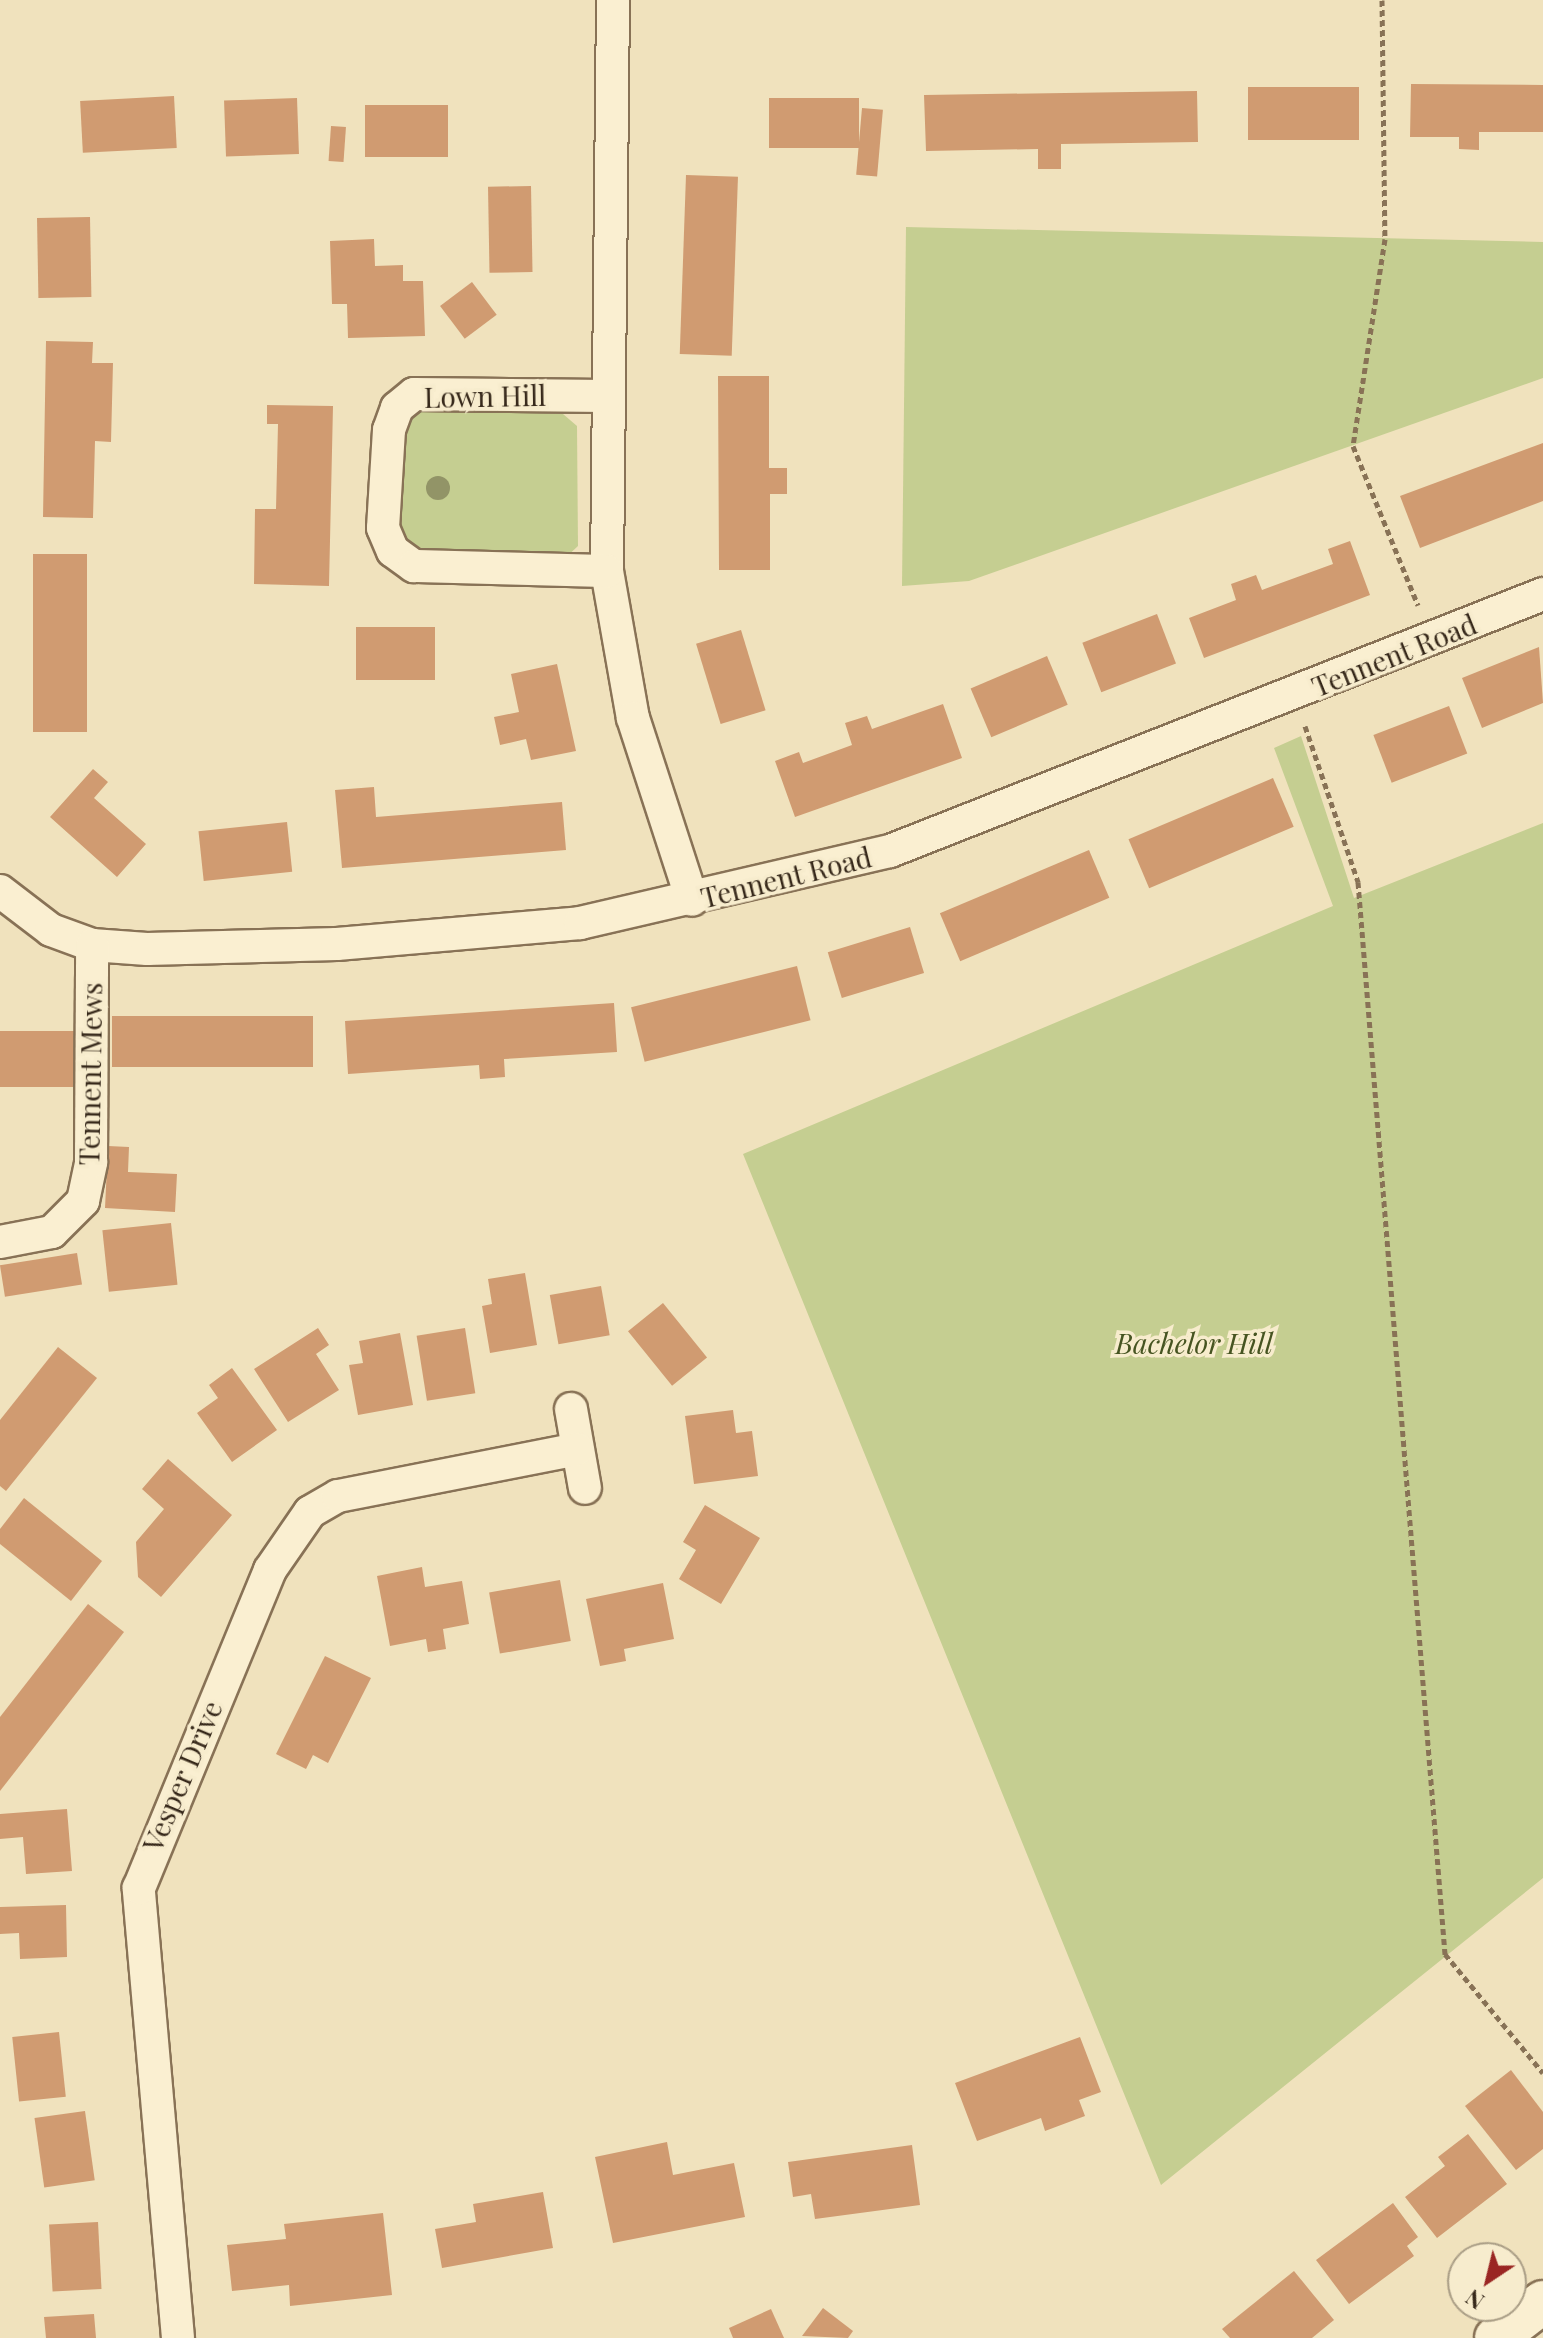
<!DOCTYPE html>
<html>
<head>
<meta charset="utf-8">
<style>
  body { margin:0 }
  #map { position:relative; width:1543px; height:2338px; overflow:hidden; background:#f0e2bd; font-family:"Playfair Display",serif }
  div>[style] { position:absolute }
  .green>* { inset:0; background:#c5ce91 }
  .building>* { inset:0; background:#d09b71; transform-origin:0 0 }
  .path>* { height:5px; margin-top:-2.5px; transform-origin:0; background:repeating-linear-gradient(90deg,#887256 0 6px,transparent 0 10px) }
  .roads { filter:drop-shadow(2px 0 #887256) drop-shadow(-2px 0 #887256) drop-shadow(0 2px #887256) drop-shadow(0 -2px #887256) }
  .minor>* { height:32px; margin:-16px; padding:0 16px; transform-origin:16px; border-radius:16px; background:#faefd1 }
  .tertiary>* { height:42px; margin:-21px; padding:0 21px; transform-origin:21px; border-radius:21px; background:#faefd1 }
  .trees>* { width:24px; height:24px; margin:-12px; border-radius:50%; background:#929467 }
  span { translate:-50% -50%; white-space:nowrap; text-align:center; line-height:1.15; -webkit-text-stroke:7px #f7eccd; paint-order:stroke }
  .street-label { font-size:28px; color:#37291b }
  .park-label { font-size:28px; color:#465421; font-style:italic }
  .north { position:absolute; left:1447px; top:2242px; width:80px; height:80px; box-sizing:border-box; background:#f7eccd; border:2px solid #aa9e86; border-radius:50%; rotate:215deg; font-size:22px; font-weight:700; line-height:32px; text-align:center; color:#37291b }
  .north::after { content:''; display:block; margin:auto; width:28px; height:36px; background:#9a2623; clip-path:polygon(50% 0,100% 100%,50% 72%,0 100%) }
</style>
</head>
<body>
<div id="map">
  <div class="green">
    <div style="clip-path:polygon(906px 227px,1543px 242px,1543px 378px,969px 581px,902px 586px)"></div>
    <div style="clip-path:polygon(418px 406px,563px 414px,577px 426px,578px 546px,563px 560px,412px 551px,397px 534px,402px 424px)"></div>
    <div style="clip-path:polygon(1301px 736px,1354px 898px,1543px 823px,1543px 1878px,1161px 2185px,743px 1154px,1333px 906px,1274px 748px)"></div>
  </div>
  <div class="building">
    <div style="clip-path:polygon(1411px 84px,1543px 85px,1543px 132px,1479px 132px,1479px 150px,1459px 149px,1459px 137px,1410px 137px)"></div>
    <div style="left:1248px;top:87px;width:111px;height:53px"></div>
    <div style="clip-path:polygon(1197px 91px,1198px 142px,1061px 144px,1061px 169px,1038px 169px,1038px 149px,926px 151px,924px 95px)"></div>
    <div style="left:174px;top:96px;width:52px;height:94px;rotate:87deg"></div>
    <div style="left:297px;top:98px;width:56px;height:73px;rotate:88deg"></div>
    <div style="left:769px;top:98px;width:90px;height:50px"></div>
    <div style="left:365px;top:105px;width:83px;height:52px"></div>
    <div style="left:862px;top:108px;width:21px;height:67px;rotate:5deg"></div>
    <div style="left:331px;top:126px;width:15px;height:35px;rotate:4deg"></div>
    <div style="left:686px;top:175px;width:52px;height:179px;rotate:2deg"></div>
    <div style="left:531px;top:186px;width:86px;height:43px;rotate:89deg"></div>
    <div style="left:90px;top:217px;width:80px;height:53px;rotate:89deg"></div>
    <div style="clip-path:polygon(374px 239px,375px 266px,403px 265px,403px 281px,423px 281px,425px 336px,348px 338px,347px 304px,332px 304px,330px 241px)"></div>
    <div style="left:472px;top:282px;width:41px;height:40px;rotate:53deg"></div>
    <div style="clip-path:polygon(46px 341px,93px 342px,92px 363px,113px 363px,111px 442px,95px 441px,93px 518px,43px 517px)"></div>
    <div style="clip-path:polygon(718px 376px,769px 376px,769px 468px,787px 468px,787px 494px,770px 494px,770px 570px,719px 570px)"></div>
    <div style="clip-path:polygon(267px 405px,333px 406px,329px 586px,254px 584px,255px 509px,276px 509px,278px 424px,267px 424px)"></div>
    <div style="clip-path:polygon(1543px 443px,1543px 501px,1420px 548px,1400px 496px)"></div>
    <div style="clip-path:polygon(1350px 541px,1370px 595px,1204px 658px,1189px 618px,1236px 600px,1231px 584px,1256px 575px,1262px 590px,1333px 564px,1328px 549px)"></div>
    <div style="left:87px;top:554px;width:178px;height:54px;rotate:90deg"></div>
    <div style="left:1157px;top:614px;width:53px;height:80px;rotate:69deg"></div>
    <div style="left:356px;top:627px;width:79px;height:53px"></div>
    <div style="left:741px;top:630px;width:84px;height:47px;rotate:73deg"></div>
    <div style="clip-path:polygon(1539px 647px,1543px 703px,1482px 728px,1462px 678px)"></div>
    <div style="left:1047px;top:656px;width:53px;height:83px;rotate:67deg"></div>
    <div style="clip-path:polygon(557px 664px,576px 751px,531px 760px,526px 739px,500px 745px,494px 717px,519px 712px,511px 674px)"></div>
    <div style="clip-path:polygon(943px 704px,962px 758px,795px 817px,775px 761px,799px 752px,803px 763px,852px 745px,845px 723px,867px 716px,872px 729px)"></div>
    <div style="left:1449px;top:706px;width:51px;height:81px;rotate:69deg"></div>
    <div style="clip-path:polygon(93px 769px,108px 782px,94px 798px,146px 844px,117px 877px,50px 817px)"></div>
    <div style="left:1273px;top:778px;width:53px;height:157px;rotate:67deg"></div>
    <div style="clip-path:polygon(374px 787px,376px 817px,562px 802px,566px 850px,342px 868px,335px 790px)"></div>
    <div style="left:287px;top:822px;width:50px;height:89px;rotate:84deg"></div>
    <div style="left:1089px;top:850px;width:52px;height:162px;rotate:67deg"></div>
    <div style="left:910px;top:927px;width:48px;height:86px;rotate:73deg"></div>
    <div style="left:797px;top:966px;width:56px;height:171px;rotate:76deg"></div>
    <div style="clip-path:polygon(614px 1003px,617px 1052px,504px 1059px,505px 1077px,480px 1079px,479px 1065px,348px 1074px,345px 1021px)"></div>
    <div style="left:112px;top:1016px;width:201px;height:51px"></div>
    <div style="left:0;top:1031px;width:78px;height:56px"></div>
    <div style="clip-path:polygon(108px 1146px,129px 1147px,128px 1172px,177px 1174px,175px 1212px,105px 1208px)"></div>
    <div style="left:171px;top:1223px;width:62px;height:69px;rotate:84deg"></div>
    <div style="left:77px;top:1253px;width:32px;height:78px;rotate:81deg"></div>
    <div style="clip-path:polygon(525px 1273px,537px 1345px,490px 1353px,482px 1306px,492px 1304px,488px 1279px)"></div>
    <div style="left:601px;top:1286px;width:50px;height:52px;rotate:80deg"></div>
    <div style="left:663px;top:1303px;width:70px;height:45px;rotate:51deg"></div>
    <div style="clip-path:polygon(318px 1328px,329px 1345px,316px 1354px,339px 1390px,288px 1422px,254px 1369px)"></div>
    <div style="left:465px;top:1328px;width:66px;height:49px;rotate:81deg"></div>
    <div style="clip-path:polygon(400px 1333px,413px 1405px,358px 1415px,349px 1365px,363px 1363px,359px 1341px)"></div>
    <div style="clip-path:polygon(58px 1347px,97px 1378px,6px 1491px,0 1486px,0 1420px)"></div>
    <div style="clip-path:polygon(232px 1368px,277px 1430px,232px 1462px,197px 1413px,218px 1398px,209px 1385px)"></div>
    <div style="clip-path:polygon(733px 1410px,736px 1433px,752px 1431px,758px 1476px,694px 1484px,685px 1416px)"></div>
    <div style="clip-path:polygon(168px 1459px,232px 1515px,161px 1597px,138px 1577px,136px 1542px,164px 1509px,142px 1489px)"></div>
    <div style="clip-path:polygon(24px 1498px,102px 1561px,71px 1601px,0 1544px,0 1529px)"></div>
    <div style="clip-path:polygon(705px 1505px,760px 1538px,721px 1604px,679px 1579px,696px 1550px,683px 1542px)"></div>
    <div style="clip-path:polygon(422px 1567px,425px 1587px,462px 1581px,469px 1624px,443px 1629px,446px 1649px,428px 1652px,426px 1639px,390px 1646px,377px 1576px)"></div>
    <div style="left:560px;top:1580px;width:62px;height:72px;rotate:80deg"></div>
    <div style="clip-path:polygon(663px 1583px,674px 1639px,624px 1649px,626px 1661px,600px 1666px,586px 1599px)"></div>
    <div style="clip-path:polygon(88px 1604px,124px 1632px,0 1791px,0 1717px)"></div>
    <div style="clip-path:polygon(325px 1656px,371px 1678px,328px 1763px,313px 1755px,306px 1769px,276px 1754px)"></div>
    <div style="clip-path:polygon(67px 1809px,72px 1871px,26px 1874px,23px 1837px,0 1839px,0 1814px)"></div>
    <div style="clip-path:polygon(66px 1905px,67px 1957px,20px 1959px,19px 1933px,0 1934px,0 1907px)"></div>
    <div style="left:59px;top:2032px;width:65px;height:47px;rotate:84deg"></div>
    <div style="clip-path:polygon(1080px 2037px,1101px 2092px,1079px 2100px,1085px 2116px,1045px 2131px,1041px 2118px,977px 2141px,955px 2083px)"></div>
    <div style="clip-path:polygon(1511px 2070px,1543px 2112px,1543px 2149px,1516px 2170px,1465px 2106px)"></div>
    <div style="left:85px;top:2111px;width:70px;height:51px;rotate:82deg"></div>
    <div style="clip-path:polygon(1468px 2134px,1507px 2184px,1437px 2238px,1405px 2197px,1445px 2166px,1438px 2157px)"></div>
    <div style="clip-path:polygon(667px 2142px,673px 2175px,734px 2163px,745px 2217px,613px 2243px,595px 2157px)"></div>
    <div style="clip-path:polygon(912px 2145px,920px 2205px,815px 2219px,811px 2194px,793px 2197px,788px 2162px)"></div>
    <div style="clip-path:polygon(543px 2192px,553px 2248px,442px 2268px,435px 2229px,476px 2222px,473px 2204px)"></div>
    <div style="clip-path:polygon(1393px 2203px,1418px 2237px,1407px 2246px,1414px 2256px,1349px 2304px,1316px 2260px)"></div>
    <div style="clip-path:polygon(383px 2213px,392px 2295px,290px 2306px,289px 2285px,232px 2291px,227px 2245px,286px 2239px,284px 2224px)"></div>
    <div style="left:98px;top:2222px;width:67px;height:49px;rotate:87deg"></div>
    <div style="clip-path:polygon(1294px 2271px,1334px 2320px,1312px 2338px,1230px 2338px,1222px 2329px)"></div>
    <div style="clip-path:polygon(823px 2308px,853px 2331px,848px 2338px,802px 2336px)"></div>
    <div style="clip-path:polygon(771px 2309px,784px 2338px,733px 2338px,729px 2328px)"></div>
    <div style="clip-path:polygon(94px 2314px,96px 2338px,46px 2338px,44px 2317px)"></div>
  </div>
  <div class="path">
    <div style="left:1382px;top:0;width:239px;rotate:89.3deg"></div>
    <div style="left:1385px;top:239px;width:209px;rotate:98.8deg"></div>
    <div style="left:1353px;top:446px;width:172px;rotate:67.8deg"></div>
    <div style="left:1305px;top:726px;width:165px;rotate:71.2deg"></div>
    <div style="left:1358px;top:882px;width:1076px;rotate:85.36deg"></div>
    <div style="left:1445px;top:1954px;width:154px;rotate:50.5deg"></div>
  </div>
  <div class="roads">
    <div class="minor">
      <div style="left:613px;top:0;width:571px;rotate:90.6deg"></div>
      <div style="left:607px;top:571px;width:149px;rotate:80deg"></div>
      <div style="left:633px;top:718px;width:191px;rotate:72deg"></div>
      <div style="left:606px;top:396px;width:192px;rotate:-179.4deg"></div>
      <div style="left:414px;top:394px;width:22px;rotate:141deg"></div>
      <div style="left:397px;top:408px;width:23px;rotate:110deg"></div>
      <div style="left:389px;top:430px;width:98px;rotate:93.5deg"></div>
      <div style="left:383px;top:528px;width:25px;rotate:67deg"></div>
      <div style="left:393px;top:551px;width:26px;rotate:36deg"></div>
      <div style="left:414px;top:566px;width:193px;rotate:1.5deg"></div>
      <div style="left:0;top:891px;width:64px;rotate:37.4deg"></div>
      <div style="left:51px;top:930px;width:44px;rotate:20.1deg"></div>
      <div style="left:92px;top:945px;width:55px;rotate:4.2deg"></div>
      <div style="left:147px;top:949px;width:190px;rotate:-1.5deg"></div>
      <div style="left:337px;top:944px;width:244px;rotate:-4.9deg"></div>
      <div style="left:580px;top:923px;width:318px;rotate:-13.1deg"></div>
      <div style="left:890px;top:851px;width:702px;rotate:-21.48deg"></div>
      <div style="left:0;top:1242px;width:53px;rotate:-10.9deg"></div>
      <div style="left:52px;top:1232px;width:44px;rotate:-45deg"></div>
      <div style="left:83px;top:1201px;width:40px;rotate:-78deg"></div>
      <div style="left:91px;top:1162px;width:217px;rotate:-89.7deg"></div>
      <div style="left:571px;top:1409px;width:80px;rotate:80deg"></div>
      <div style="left:178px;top:2338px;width:452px;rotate:-95deg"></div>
      <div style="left:139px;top:1888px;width:344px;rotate:-67.6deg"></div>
      <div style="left:270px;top:1570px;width:70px;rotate:-55.4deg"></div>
      <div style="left:310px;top:1512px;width:32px;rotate:-30deg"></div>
      <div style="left:338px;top:1496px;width:244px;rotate:-11.1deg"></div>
    </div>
    <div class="tertiary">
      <div style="left:1496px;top:2338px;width:59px;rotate:-37.5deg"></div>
    </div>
  </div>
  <div class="trees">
    <div style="left:438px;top:488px"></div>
  </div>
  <div class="street-label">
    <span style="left:485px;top:396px;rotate:-1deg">Lown Hill</span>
    <span style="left:1394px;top:655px;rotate:-22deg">Tennent Road</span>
    <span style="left:786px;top:877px;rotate:-14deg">Tennent Road</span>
    <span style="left:90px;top:1074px;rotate:-89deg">Tennent Mews</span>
    <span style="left:182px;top:1776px;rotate:-67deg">Vesper Drive</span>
  </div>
  <div class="park-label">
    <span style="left:1194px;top:1343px">Bachelor Hill</span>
  </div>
  <div class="north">N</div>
</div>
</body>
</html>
